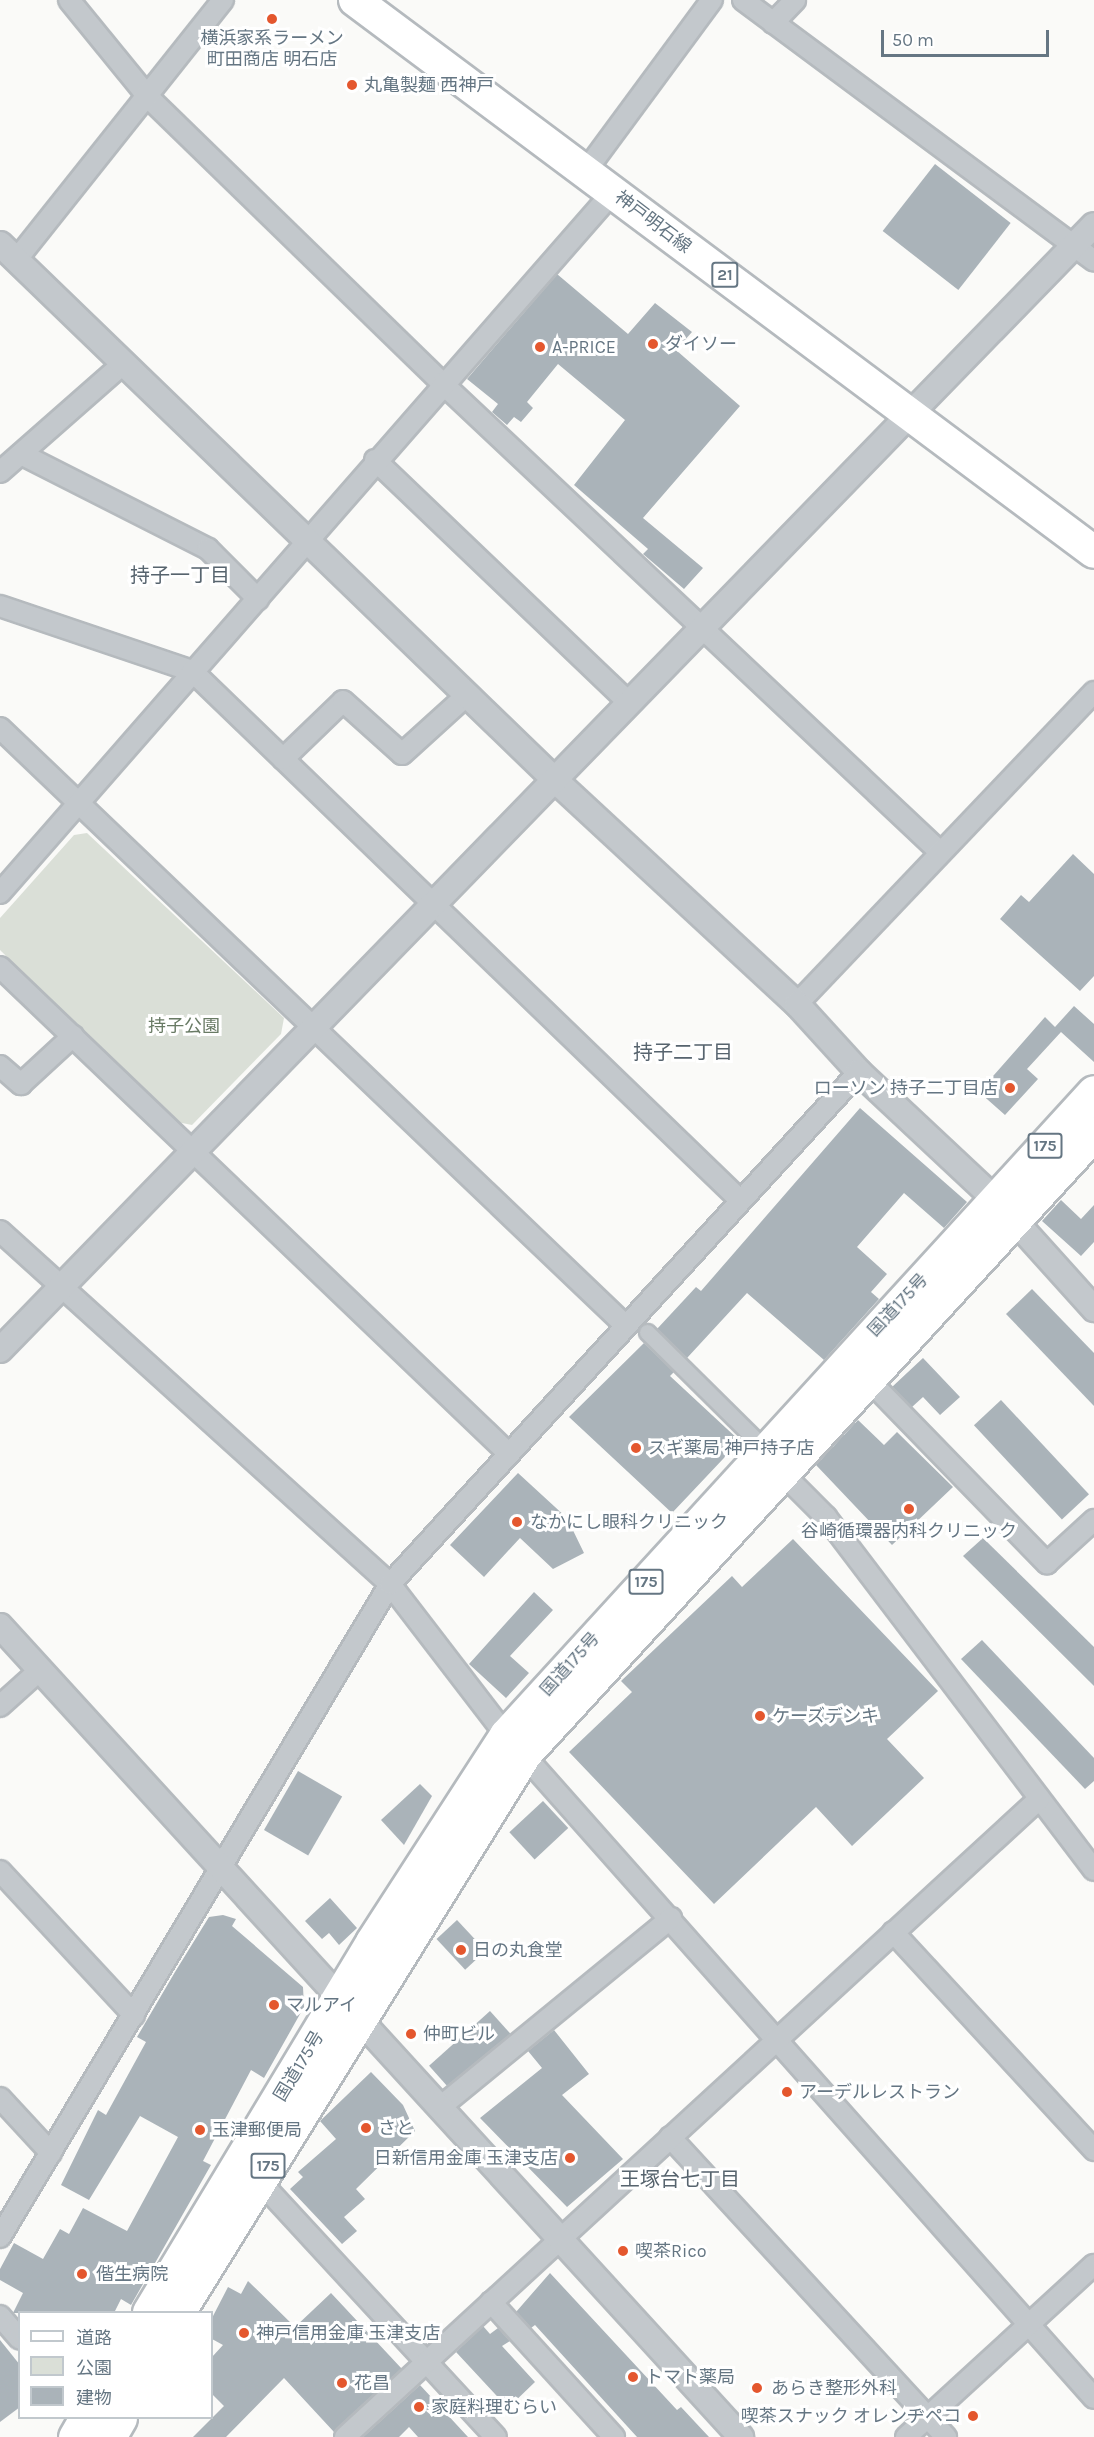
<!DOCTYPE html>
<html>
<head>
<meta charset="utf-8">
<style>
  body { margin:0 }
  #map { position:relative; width:1094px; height:2437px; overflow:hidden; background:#fafaf8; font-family:Karla,"Noto Sans JP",sans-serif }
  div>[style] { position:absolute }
  .green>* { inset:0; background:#dadfd7 }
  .building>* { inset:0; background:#aab3b9; transform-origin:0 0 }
  .roads { filter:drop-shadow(2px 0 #b5babe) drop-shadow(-2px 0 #b5babe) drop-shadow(0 2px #b5babe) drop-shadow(0 -2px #b5babe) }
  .pedestrian>* { height:15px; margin:-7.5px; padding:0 7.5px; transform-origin:7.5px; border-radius:7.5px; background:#c3c8cc }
  .minor>* { height:20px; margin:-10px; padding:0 10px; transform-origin:10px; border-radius:10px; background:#c3c8cc }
  .tertiary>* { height:24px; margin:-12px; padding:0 12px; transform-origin:12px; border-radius:12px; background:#c3c8cc }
  .primary>* { height:32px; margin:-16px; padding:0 16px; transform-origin:16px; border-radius:16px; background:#fff }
  .trunk>* { height:33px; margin:-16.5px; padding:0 16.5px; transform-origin:16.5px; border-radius:16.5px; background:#fff }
  .dots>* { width:16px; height:16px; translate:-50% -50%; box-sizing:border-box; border:3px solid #fff; border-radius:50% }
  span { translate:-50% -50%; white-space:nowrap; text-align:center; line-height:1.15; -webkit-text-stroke:6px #fff; paint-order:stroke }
  .shield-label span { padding:2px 4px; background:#fff; border:2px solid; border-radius:4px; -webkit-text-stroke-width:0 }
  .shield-label { font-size:16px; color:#657683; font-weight:700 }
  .poi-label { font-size:18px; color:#657683 }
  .left { translate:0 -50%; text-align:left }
  .right { translate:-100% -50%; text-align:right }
  .street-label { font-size:18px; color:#657683 }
  .park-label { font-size:18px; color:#687a64 }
  .neighbourhood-label { font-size:20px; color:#57646e }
  .legend { position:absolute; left:18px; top:2311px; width:195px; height:108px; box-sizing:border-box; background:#fff; border:2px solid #c1c8cd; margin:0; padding:8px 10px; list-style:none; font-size:18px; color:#657683 }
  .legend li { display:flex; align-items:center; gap:12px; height:30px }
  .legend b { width:30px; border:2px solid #c1c8cd }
  .scale { position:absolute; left:881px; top:30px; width:168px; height:27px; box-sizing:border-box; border:3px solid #657683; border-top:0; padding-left:8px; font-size:18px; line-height:21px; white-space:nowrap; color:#657683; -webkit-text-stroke:4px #fff; paint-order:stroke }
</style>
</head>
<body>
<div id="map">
  <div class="green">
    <div style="clip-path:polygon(87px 833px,284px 1018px,281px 1034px,192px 1125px,177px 1122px,0 950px,0 918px,74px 835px)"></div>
  </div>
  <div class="building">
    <div style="left:935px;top:164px;width:96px;height:85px;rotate:38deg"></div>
    <div style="clip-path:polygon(557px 274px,628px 334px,655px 303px,692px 332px,676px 350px,740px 406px,643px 518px,703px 568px,684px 589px,643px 554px,648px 549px,574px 485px,625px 420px,558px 364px,527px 402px,533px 408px,521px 422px,514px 417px,507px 425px,492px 412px,498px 404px,467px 379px)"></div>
    <div style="clip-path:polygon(1073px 854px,1094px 874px,1094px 976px,1080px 991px,1000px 919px,1021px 895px,1029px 902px)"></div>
    <div style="clip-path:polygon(1074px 1006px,1094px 1024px,1094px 1062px,1061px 1032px,1027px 1069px,1038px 1079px,1005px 1115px,979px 1092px,1045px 1017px,1055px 1027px)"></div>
    <div style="clip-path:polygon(860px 1108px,967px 1202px,944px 1228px,904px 1193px,857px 1247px,887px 1274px,871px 1292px,879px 1299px,824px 1360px,747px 1293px,687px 1358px,657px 1329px,696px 1287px,701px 1291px)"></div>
    <div style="clip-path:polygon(1061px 1200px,1081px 1219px,1094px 1205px,1094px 1242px,1081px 1256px,1042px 1221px)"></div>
    <div style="clip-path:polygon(1032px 1289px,1094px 1353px,1094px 1406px,1006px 1314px)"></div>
    <div style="clip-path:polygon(644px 1343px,674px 1372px,670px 1376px,740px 1441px,672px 1513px,569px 1417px)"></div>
    <div style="clip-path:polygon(923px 1358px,960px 1397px,940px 1415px,923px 1397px,912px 1407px,892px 1387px)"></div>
    <div style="left:1001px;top:1400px;width:129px;height:37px;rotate:47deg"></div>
    <div style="clip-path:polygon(858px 1420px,884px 1445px,897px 1432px,953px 1487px,892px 1545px,816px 1465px)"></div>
    <div style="clip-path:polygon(518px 1473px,567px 1518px,584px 1553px,553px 1569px,520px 1538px,484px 1577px,450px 1545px)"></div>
    <div style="clip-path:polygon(983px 1538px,1094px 1647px,1094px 1686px,963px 1556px)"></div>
    <div style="clip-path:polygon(793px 1539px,938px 1691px,887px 1739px,924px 1778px,852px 1846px,816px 1807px,714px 1904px,569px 1752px,632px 1692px,621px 1681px,732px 1576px,742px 1587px)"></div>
    <div style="clip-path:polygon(534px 1592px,553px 1610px,510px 1656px,529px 1673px,506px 1698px,469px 1664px)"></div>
    <div style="clip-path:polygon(982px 1640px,1094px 1758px,1094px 1781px,1085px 1789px,961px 1659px)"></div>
    <div style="left:298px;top:1771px;width:51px;height:68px;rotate:30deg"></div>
    <div style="clip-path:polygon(420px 1784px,432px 1796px,404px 1845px,381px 1820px)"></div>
    <div style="left:543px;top:1801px;width:37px;height:46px;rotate:47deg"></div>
    <div style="clip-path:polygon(330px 1898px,357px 1928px,339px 1945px,329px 1933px,322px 1939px,305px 1921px)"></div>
    <div style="clip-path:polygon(223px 1915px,236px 1919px,232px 1926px,303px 1987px,304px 2007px,264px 2078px,251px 2070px,203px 2161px,211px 2165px,131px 2305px,121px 2299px,114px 2313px,13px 2313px,23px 2293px,0 2280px,0 2269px,14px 2243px,43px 2259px,60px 2229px,69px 2234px,83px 2208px,127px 2231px,178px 2137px,140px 2116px,89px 2200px,61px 2185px,98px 2110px,106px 2115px,146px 2042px,137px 2037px,175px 1972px,209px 1917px)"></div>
    <div style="left:457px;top:1920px;width:42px;height:28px;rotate:47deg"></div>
    <div style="left:490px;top:2011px;width:31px;height:82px;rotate:48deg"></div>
    <div style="clip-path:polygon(554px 2030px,589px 2074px,562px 2095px,623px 2159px,567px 2207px,480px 2118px,542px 2068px,528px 2051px)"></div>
    <div style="clip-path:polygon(371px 2072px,403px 2105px,415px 2131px,356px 2189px,365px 2199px,344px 2217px,357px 2231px,342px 2244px,290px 2189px,303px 2177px,298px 2172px,336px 2139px,320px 2121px)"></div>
    <div style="clip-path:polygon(550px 2273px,677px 2410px,681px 2407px,709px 2437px,637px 2437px,535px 2325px,531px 2328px,516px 2312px)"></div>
    <div style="clip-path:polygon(248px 2281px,295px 2327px,331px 2293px,402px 2369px,334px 2432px,284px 2378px,226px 2437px,193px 2437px,224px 2406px,212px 2394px,212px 2357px,223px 2345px,212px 2339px,212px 2318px,228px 2287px,241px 2294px)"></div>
    <div style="clip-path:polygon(483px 2326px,490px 2334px,498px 2328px,510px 2341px,502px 2346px,535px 2382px,508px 2408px,456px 2352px)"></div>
    <div style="clip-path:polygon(0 2340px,20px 2365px,20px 2407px,0 2422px)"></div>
    <div style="clip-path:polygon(420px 2385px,468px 2437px,418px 2437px,409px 2427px,399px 2437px,363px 2437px)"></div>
  </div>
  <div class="roads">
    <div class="pedestrian">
      <div style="left:647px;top:1332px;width:155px;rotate:44.7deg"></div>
    </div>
    <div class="minor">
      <div style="left:69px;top:0;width:127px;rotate:50.8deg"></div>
      <div style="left:149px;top:98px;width:409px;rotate:44.2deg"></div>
      <div style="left:442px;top:383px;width:681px;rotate:43.28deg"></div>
      <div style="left:743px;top:0;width:437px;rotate:36.6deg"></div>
      <div style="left:773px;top:23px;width:32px;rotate:-46deg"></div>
      <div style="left:585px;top:172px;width:214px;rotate:-53.6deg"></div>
      <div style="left:17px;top:259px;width:331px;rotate:-51.5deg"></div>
      <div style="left:21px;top:454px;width:210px;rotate:26.9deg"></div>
      <div style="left:208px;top:549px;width:71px;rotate:45deg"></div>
      <div style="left:375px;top:460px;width:352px;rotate:43.7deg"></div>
      <div style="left:0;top:472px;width:165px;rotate:-41.3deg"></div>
      <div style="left:0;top:606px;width:203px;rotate:18.7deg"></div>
      <div style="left:192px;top:671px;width:760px;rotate:43.99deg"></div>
      <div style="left:0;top:728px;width:863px;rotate:43.69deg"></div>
      <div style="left:283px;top:759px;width:83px;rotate:-44deg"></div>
      <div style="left:343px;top:701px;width:79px;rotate:41.9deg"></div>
      <div style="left:402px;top:754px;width:88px;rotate:-42.2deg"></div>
      <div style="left:0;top:893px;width:931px;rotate:-48.83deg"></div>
      <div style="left:0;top:967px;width:700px;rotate:43.73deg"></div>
      <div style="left:797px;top:1004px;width:431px;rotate:-46.4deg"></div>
      <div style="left:0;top:1066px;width:28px;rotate:41deg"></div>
      <div style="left:21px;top:1084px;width:71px;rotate:-42.7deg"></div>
      <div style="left:0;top:1231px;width:526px;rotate:42.15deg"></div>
      <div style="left:390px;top:1584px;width:190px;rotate:52.5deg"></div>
      <div style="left:506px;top:1735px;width:886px;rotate:48.43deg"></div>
      <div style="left:861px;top:1372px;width:267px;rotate:45.8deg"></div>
      <div style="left:1047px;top:1563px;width:64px;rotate:-42.5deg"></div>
      <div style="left:774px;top:1465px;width:74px;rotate:45deg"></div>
      <div style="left:826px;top:1517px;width:443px;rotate:52.8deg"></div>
      <div style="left:0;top:1706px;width:54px;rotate:-42deg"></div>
      <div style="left:0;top:1871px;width:197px;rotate:47.1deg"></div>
      <div style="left:893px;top:1932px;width:297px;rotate:47.3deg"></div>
      <div style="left:0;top:2098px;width:75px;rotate:47.2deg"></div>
      <div style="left:439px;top:2108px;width:300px;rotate:-39.3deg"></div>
      <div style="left:670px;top:2137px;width:408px;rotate:47.4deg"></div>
      <div style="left:253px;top:2174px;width:358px;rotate:47.3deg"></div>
      <div style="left:0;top:2237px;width:761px;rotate:-59.15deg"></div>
      <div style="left:390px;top:1584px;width:694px;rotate:-47.51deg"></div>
      <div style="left:491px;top:2302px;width:183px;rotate:47.7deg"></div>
      <div style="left:0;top:2316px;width:30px;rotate:49deg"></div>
      <div style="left:345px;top:2437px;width:943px;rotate:-42.59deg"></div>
      <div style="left:906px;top:2437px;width:255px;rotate:-42.5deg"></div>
    </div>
    <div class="tertiary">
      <div style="left:0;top:244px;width:772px;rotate:44deg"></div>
      <div style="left:555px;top:780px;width:330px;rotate:42.8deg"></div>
      <div style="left:797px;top:1004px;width:92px;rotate:47.6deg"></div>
      <div style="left:859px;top:1072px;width:187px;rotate:43.1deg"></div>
      <div style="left:996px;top:1200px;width:147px;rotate:48deg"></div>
      <div style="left:0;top:1350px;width:1569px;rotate:-45.8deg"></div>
      <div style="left:0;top:1626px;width:1099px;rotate:47.58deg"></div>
    </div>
    <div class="primary">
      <div style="left:355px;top:0;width:922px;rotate:36.76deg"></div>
    </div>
    <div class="trunk">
      <div style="left:149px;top:2312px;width:432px;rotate:-58.9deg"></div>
      <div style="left:372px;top:1942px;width:247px;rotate:-57.1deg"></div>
      <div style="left:506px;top:1735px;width:871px;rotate:-47.56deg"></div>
      <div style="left:178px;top:2312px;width:658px;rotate:-58.17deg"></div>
      <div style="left:525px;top:1753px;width:842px;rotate:-47.46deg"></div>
      <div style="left:75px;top:2437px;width:22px;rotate:-60deg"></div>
      <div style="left:109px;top:2437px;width:22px;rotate:-60deg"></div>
    </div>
  </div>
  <div class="dots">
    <div style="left:272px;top:19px;background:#e4572e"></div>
    <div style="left:352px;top:85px;background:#e4572e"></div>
    <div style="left:653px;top:344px;background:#e4572e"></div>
    <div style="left:540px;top:347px;background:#e4572e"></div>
    <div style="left:1010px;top:1088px;background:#e4572e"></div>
    <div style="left:636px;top:1448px;background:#e4572e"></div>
    <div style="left:909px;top:1509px;background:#e4572e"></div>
    <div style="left:517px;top:1522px;background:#e4572e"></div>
    <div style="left:760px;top:1716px;background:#e4572e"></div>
    <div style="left:461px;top:1950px;background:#e4572e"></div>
    <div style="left:274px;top:2005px;background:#e4572e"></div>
    <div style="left:411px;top:2034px;background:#e4572e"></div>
    <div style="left:787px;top:2092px;background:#e4572e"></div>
    <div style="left:366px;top:2128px;background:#e4572e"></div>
    <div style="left:200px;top:2130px;background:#e4572e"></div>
    <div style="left:570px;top:2158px;background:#e4572e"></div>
    <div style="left:623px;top:2251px;background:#e4572e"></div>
    <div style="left:82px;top:2274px;background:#e4572e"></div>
    <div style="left:244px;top:2333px;background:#e4572e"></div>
    <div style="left:633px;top:2377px;background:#e4572e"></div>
    <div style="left:342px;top:2383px;background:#e4572e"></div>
    <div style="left:757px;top:2388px;background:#e4572e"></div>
    <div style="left:419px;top:2407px;background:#e4572e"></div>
    <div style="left:973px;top:2416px;background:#e4572e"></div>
  </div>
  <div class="shield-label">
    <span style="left:725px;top:275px">21</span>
    <span style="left:1045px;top:1146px">175</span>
    <span style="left:646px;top:1582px">175</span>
    <span style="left:268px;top:2166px">175</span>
  </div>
  <div class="poi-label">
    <span style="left:272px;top:49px">横浜家系ラーメン<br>町田商店 明石店</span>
    <span class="left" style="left:364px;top:85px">丸亀製麺 西神戸</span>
    <span class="left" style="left:665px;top:344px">ダイソー</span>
    <span class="left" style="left:552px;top:347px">A-PRICE</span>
    <span class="right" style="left:998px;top:1088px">ローソン 持子二丁目店</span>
    <span class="left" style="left:648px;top:1448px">スギ薬局 神戸持子店</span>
    <span class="left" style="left:530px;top:1522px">なかにし眼科クリニック</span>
    <span style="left:909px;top:1531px">谷崎循環器内科クリニック</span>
    <span class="left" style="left:772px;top:1716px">ケーズデンキ</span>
    <span class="left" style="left:473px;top:1950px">日の丸食堂</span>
    <span class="left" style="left:286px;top:2005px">マルアイ</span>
    <span class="left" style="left:423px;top:2034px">仲町ビル</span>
    <span class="left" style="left:799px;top:2092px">アーデルレストラン</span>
    <span class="left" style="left:378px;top:2128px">さと</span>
    <span class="left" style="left:212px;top:2130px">玉津郵便局</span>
    <span class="right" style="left:558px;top:2158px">日新信用金庫 玉津支店</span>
    <span class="left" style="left:635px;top:2251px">喫茶Rico</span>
    <span class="left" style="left:96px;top:2274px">偕生病院</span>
    <span class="left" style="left:256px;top:2333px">神戸信用金庫 玉津支店</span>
    <span class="left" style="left:645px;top:2377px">トマト薬局</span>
    <span class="left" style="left:354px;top:2383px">花昌</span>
    <span class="left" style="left:771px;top:2388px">あらき整形外科</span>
    <span class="left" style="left:431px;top:2407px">家庭料理むらい</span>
    <span class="right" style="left:961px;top:2416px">喫茶スナック オレンヂペコ</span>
  </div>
  <div class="street-label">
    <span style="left:653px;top:222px;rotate:37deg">神戸明石線</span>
    <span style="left:898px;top:1305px;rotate:-47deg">国道175号</span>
    <span style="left:570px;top:1664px;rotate:-48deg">国道175号</span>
    <span style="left:299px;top:2066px;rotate:-59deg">国道175号</span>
  </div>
  <div class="park-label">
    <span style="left:184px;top:1026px">持子公園</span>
  </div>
  <div class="neighbourhood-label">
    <span style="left:180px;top:575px">持子一丁目</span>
    <span style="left:683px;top:1052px">持子二丁目</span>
    <span style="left:680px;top:2179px">王塚台七丁目</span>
  </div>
  <ul class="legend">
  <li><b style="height:8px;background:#fff"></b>道路</li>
  <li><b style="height:16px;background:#dadfd7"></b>公園</li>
  <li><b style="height:16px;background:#aab3b9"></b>建物</li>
  </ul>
  <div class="scale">50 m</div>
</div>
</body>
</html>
